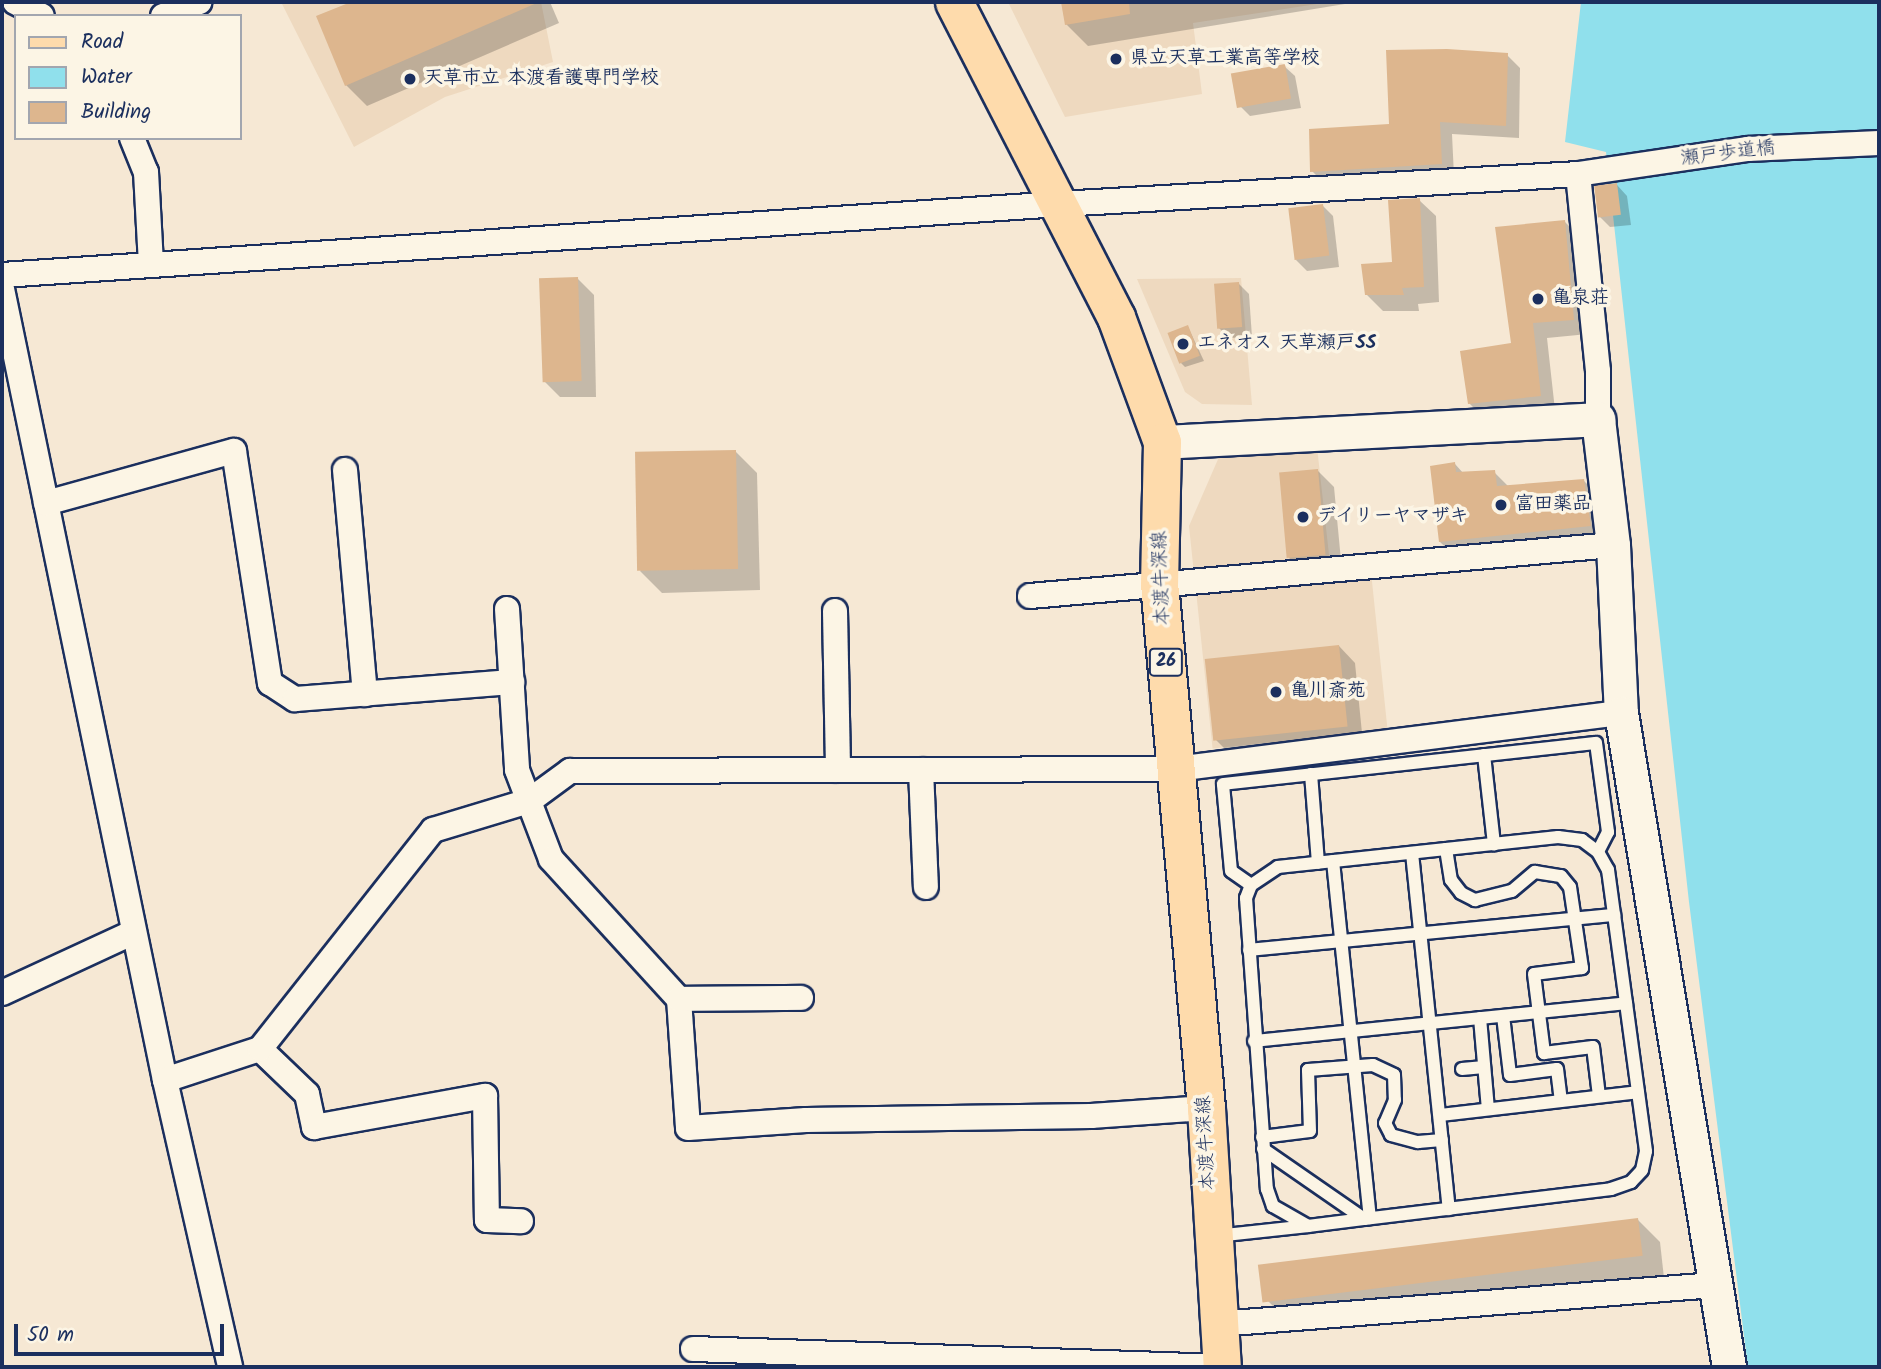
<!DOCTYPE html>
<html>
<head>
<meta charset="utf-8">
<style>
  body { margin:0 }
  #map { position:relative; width:1881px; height:1369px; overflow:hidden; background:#f6e8d4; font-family:Kalam,"Klee One",sans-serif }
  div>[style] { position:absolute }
  .built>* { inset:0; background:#eed9bf; transform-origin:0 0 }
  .water>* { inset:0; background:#90e0ec }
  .shadow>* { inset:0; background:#0003 }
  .building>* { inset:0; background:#ddb68e; transform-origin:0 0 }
  .roads { filter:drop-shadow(2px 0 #1b2f5e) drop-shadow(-2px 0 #1b2f5e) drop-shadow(0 2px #1b2f5e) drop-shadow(0 -2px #1b2f5e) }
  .lane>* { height:12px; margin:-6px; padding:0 6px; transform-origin:6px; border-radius:6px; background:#fcf5e5 }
  .street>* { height:24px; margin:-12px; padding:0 12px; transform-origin:12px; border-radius:12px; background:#fcf5e5 }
  .secondary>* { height:33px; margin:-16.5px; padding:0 16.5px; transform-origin:16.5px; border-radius:16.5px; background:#fcf5e5 }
  .primary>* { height:37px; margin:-18.5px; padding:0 18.5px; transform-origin:18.5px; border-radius:18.5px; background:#fedbac }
  .dots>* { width:19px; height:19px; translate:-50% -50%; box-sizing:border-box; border:4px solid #fcf5e5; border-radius:50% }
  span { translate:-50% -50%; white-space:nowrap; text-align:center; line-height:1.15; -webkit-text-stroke:7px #fcf5e5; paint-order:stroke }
  .shield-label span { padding:2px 5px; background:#fcf5e5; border:2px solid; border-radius:5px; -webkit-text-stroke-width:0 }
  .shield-label { font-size:18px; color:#1b2f5e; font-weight:700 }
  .poi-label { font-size:19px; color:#1b2f5e; font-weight:700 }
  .left { translate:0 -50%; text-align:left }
  .street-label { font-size:19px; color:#1b2f5e }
  .frame { position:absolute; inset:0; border:4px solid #1b2f5e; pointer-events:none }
  .legend { position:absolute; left:14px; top:14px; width:228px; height:126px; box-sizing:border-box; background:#fcf5e5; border:2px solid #a2a6af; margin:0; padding:9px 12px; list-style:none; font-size:21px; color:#1b2f5e }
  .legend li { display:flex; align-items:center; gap:14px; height:35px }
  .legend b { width:35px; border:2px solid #a2a6af }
  .scale { position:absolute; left:14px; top:1324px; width:210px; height:32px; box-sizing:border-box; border:4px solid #1b2f5e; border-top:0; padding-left:9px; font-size:21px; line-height:24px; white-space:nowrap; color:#1b2f5e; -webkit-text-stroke:5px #fcf5e5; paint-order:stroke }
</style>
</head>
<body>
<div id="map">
  <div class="built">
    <div style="clip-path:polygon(281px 2px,541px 2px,553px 62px,445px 97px,354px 147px)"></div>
    <div style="clip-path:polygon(1008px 2px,1330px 2px,1193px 23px,1202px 94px,1065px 117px)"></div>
    <div style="clip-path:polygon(1241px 278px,1252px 405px,1202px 404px,1185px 392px,1137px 279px)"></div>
    <div style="clip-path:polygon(1317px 447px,1330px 563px,1194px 574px,1189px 526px,1222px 450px)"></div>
    <div style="left:1371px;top:572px;width:159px;height:176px;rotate:84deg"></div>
  </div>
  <div class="water">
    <div style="clip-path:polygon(1581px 2px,1879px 2px,1879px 1367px,1748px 1367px,1689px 902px,1606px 152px,1565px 142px)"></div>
  </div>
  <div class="shadow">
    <div style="clip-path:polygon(355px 2px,550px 2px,559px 23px,367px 106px,346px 85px,318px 17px)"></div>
    <div style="clip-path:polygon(1063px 2px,1351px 2px,1351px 3px,1088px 46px,1066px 24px)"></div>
    <div style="clip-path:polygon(1507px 55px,1520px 68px,1519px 138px,1452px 134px,1454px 176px,1325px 184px,1312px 171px)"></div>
    <div style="clip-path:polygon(1284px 66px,1295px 76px,1301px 108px,1250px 116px,1239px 105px)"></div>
    <div style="clip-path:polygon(1617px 185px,1627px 196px,1631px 225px,1610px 227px,1599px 216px)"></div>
    <div style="clip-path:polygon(1419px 200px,1436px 216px,1439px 302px,1418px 304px,1419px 311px,1383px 311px,1366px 294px,1394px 263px)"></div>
    <div style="clip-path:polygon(1322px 205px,1333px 216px,1339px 267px,1307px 271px,1296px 260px)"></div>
    <div style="clip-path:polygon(1565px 222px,1580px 237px,1588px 334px,1547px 338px,1555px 410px,1484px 418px,1469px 403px,1513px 344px)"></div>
    <div style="clip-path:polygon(578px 279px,594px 295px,596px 397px,560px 397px,544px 381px)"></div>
    <div style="clip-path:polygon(1238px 283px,1249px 294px,1252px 337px,1229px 338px,1218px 327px)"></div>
    <div style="clip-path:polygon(1188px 327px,1204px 361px,1185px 367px,1180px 362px)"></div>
    <div style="clip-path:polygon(735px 451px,757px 473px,760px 590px,662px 593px,640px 571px)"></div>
    <div style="clip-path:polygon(1455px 464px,1464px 474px,1494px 472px,1509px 487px,1584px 481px,1600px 497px,1607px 542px,1457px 558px,1440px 542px)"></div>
    <div style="clip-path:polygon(1318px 471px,1334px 487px,1342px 571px,1306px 574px,1289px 558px)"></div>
    <div style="clip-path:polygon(1339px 646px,1355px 663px,1363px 743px,1231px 755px,1215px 739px)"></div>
    <div style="clip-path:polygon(1638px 1220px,1660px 1242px,1664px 1278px,1285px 1318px,1263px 1296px)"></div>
  </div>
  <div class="building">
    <div style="clip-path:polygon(351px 2px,539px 2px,345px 86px,316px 16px)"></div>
    <div style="clip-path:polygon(1061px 2px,1129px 2px,1130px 14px,1065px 25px)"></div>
    <div style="clip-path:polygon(1447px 49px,1508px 53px,1506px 126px,1440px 122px,1442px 164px,1310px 172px,1309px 129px,1389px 124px,1386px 50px)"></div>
    <div style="left:1285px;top:64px;width:35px;height:55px;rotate:80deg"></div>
    <div style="left:1617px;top:183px;width:32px;height:23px;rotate:83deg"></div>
    <div style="clip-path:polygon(1420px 198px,1424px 287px,1402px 288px,1404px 295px,1365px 295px,1361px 264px,1392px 262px,1388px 200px)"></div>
    <div style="left:1323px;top:204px;width:52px;height:35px;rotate:83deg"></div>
    <div style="clip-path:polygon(1565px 220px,1574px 320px,1533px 323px,1541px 396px,1468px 404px,1460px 351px,1511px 343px,1495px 227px)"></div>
    <div style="left:578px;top:277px;width:104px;height:39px;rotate:88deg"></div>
    <div style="left:1239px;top:282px;width:45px;height:25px;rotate:86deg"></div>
    <div style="left:1188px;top:325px;width:33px;height:22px;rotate:69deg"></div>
    <div style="left:736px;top:450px;width:119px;height:101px;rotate:89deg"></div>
    <div style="clip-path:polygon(1455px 462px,1456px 472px,1495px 470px,1497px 486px,1584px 479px,1591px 526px,1439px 542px,1430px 466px)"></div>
    <div style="left:1318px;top:469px;width:86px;height:39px;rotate:85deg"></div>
    <div style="left:1339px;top:645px;width:82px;height:135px;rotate:84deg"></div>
    <div style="left:1638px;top:1218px;width:38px;height:383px;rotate:83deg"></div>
  </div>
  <div class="roads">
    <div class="lane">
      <div style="left:1484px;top:755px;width:90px;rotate:83.6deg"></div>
      <div style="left:1311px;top:774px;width:89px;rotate:85.5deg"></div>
      <div style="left:1446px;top:849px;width:31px;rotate:81deg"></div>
      <div style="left:1451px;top:880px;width:16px;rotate:52deg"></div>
      <div style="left:1461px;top:893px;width:16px;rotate:27deg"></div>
      <div style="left:1475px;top:900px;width:38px;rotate:-14deg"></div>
      <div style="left:1512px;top:891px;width:30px;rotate:-40deg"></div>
      <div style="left:1535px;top:872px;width:26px;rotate:9deg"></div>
      <div style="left:1561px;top:876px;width:14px;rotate:51deg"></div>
      <div style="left:1570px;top:887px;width:82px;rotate:81.6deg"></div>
      <div style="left:1582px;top:968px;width:48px;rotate:172.9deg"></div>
      <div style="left:1534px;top:974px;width:80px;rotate:82.8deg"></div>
      <div style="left:1544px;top:1053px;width:49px;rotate:-7deg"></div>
      <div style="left:1593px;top:1047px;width:49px;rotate:83deg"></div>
      <div style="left:1412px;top:853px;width:358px;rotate:84.1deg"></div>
      <div style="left:1333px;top:861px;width:359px;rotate:84.1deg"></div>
      <div style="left:1251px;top:885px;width:24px;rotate:-145deg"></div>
      <div style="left:1231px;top:871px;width:87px;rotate:-95.3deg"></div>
      <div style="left:1223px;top:784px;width:375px;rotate:-6.3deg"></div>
      <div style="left:1596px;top:743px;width:90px;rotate:82.3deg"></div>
      <div style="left:1608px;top:832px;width:22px;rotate:117deg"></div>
      <div style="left:1249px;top:950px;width:367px;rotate:-5.5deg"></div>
      <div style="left:1503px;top:1016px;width:59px;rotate:83.2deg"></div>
      <div style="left:1510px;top:1075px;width:47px;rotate:-7.3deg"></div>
      <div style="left:1557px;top:1069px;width:32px;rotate:83deg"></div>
      <div style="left:1480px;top:1018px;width:91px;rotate:85deg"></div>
      <div style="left:1254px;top:1041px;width:374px;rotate:-5.8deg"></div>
      <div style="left:1462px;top:1069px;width:22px;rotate:-5deg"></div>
      <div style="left:1440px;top:1115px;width:199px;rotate:-6.6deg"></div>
      <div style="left:1262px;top:1137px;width:48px;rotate:-7.1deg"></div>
      <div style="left:1310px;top:1131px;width:61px;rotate:-91.9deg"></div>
      <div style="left:1308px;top:1070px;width:65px;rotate:-4.4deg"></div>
      <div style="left:1373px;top:1065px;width:23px;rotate:25deg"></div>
      <div style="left:1394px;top:1075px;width:25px;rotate:88deg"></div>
      <div style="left:1395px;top:1100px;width:25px;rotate:113deg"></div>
      <div style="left:1385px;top:1123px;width:13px;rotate:63deg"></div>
      <div style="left:1391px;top:1135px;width:28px;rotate:15deg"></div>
      <div style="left:1418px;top:1142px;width:24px;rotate:-5deg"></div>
      <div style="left:1263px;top:1149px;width:123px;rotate:34.7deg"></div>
      <div style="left:1216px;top:1236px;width:93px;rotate:-6.2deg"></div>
      <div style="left:1308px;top:1226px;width:56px;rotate:-7.1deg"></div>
      <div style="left:1364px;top:1219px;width:249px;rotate:-6.9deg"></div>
      <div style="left:1611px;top:1189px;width:21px;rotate:-19deg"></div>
      <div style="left:1631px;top:1182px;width:16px;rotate:-47deg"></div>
      <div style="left:1642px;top:1170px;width:19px;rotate:-78deg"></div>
      <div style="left:1646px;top:1151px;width:284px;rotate:-97.7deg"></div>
      <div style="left:1608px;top:870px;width:21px;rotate:-119deg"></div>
      <div style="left:1598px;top:852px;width:20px;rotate:-143deg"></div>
      <div style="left:1582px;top:840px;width:24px;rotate:-173deg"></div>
      <div style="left:1558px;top:837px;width:282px;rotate:173.9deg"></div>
      <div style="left:1278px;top:867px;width:32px;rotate:146deg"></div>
      <div style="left:1251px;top:885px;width:14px;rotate:111deg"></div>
      <div style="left:1246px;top:898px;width:292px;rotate:85.9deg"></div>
      <div style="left:1267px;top:1189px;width:18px;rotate:71deg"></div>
      <div style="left:1273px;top:1206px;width:40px;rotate:29.7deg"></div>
    </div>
    <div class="street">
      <div style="left:15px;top:2px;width:30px;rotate:27deg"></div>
      <div style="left:163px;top:16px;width:39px;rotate:-21deg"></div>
      <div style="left:132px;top:138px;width:37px;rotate:68deg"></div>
      <div style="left:146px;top:172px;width:93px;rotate:86.9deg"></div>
      <div style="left:1578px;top:174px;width:198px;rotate:84.2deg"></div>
      <div style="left:1598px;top:371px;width:48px;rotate:90deg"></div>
      <div style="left:2px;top:275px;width:1060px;rotate:-3.84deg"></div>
      <div style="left:1060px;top:204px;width:519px;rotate:-3.31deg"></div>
      <div style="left:1578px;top:174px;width:172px;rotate:-8.4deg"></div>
      <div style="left:1748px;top:149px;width:131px;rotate:-2.6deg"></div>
      <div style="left:2px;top:289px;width:808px;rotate:78.36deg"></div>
      <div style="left:165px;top:1080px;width:294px;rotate:77.2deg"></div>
      <div style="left:345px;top:470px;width:225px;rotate:84.9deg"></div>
      <div style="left:46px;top:503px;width:195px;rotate:-15.5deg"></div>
      <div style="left:234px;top:451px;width:235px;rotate:81.2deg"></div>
      <div style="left:270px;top:683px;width:30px;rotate:33deg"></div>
      <div style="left:295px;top:699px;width:218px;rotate:-4.5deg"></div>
      <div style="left:1030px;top:596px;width:585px;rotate:-5deg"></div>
      <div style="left:507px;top:609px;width:161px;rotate:86.4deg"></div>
      <div style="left:517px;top:770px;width:95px;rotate:69.1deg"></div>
      <div style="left:551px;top:859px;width:190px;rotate:47.6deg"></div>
      <div style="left:679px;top:999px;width:129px;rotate:86deg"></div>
      <div style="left:688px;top:1128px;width:118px;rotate:-3.9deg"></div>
      <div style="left:806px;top:1120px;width:285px;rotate:-0.8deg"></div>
      <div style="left:1091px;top:1116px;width:115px;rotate:-4deg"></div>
      <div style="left:835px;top:611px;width:159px;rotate:88.9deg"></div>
      <div style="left:921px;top:770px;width:117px;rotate:87.6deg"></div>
      <div style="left:2px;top:993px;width:145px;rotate:-24.8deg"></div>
      <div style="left:679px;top:999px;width:122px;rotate:-0.5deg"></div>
      <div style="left:260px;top:1049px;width:65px;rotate:43.8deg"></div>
      <div style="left:307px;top:1094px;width:34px;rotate:78deg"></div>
      <div style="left:314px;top:1127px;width:174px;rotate:-10.3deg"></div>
      <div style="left:485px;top:1096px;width:124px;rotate:89.1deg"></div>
      <div style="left:487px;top:1220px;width:34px;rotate:2deg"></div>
      <div style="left:165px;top:1080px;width:100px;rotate:-18.1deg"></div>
      <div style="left:260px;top:1049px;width:279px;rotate:-51.7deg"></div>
      <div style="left:433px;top:830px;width:100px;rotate:-16.8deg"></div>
      <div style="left:529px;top:801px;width:51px;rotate:-36.2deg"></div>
      <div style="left:570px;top:771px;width:606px;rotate:-0.19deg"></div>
      <div style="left:1176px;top:769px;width:449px;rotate:-7.2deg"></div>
      <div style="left:1219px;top:1324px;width:500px;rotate:-4.5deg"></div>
      <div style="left:693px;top:1349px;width:529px;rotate:1.95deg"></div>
    </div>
    <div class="secondary">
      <div style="left:1162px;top:442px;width:437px;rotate:-3deg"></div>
      <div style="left:1598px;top:419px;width:127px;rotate:83.2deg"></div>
      <div style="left:1613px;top:545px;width:168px;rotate:87.3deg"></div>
      <div style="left:1621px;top:713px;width:663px;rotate:80.62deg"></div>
    </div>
    <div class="primary">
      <div style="left:954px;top:2px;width:354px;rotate:62.8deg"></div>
      <div style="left:1116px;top:317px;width:133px;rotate:69.8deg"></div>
      <div style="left:1162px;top:442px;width:141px;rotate:91.2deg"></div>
      <div style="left:1159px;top:583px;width:527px;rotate:84.88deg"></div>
      <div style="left:1206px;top:1108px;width:259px;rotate:86.5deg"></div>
    </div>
  </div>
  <div class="dots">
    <div style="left:1116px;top:59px;background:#1b2f5e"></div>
    <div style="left:410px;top:79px;background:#1b2f5e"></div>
    <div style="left:1538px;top:299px;background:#1b2f5e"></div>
    <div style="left:1183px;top:344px;background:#1b2f5e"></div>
    <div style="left:1501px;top:505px;background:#1b2f5e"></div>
    <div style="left:1303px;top:517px;background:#1b2f5e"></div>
    <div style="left:1276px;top:692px;background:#1b2f5e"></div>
  </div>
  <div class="shield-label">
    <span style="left:1166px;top:662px">26</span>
  </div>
  <div class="poi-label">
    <span class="left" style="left:1130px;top:59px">県立天草工業高等学校</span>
    <span class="left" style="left:424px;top:79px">天草市立 本渡看護専門学校</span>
    <span class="left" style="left:1552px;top:299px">亀泉荘</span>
    <span class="left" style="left:1197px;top:344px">エネオス 天草瀬戸SS</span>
    <span class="left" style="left:1515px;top:505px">富田薬品</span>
    <span class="left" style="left:1317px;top:517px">デイリーヤマザキ</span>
    <span class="left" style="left:1290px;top:692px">亀川斎苑</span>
  </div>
  <div class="street-label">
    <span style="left:1728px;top:154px;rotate:-7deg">瀬戸歩道橋</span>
    <span style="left:1162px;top:578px;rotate:-92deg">本渡牛深線</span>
    <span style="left:1207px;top:1143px;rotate:-93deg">本渡牛深線</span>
  </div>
  <div class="frame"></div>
  <ul class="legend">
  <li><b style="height:9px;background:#fedbac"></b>Road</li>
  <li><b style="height:19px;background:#90e0ec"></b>Water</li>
  <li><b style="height:19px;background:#ddb68e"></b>Building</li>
  </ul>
  <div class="scale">50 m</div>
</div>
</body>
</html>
